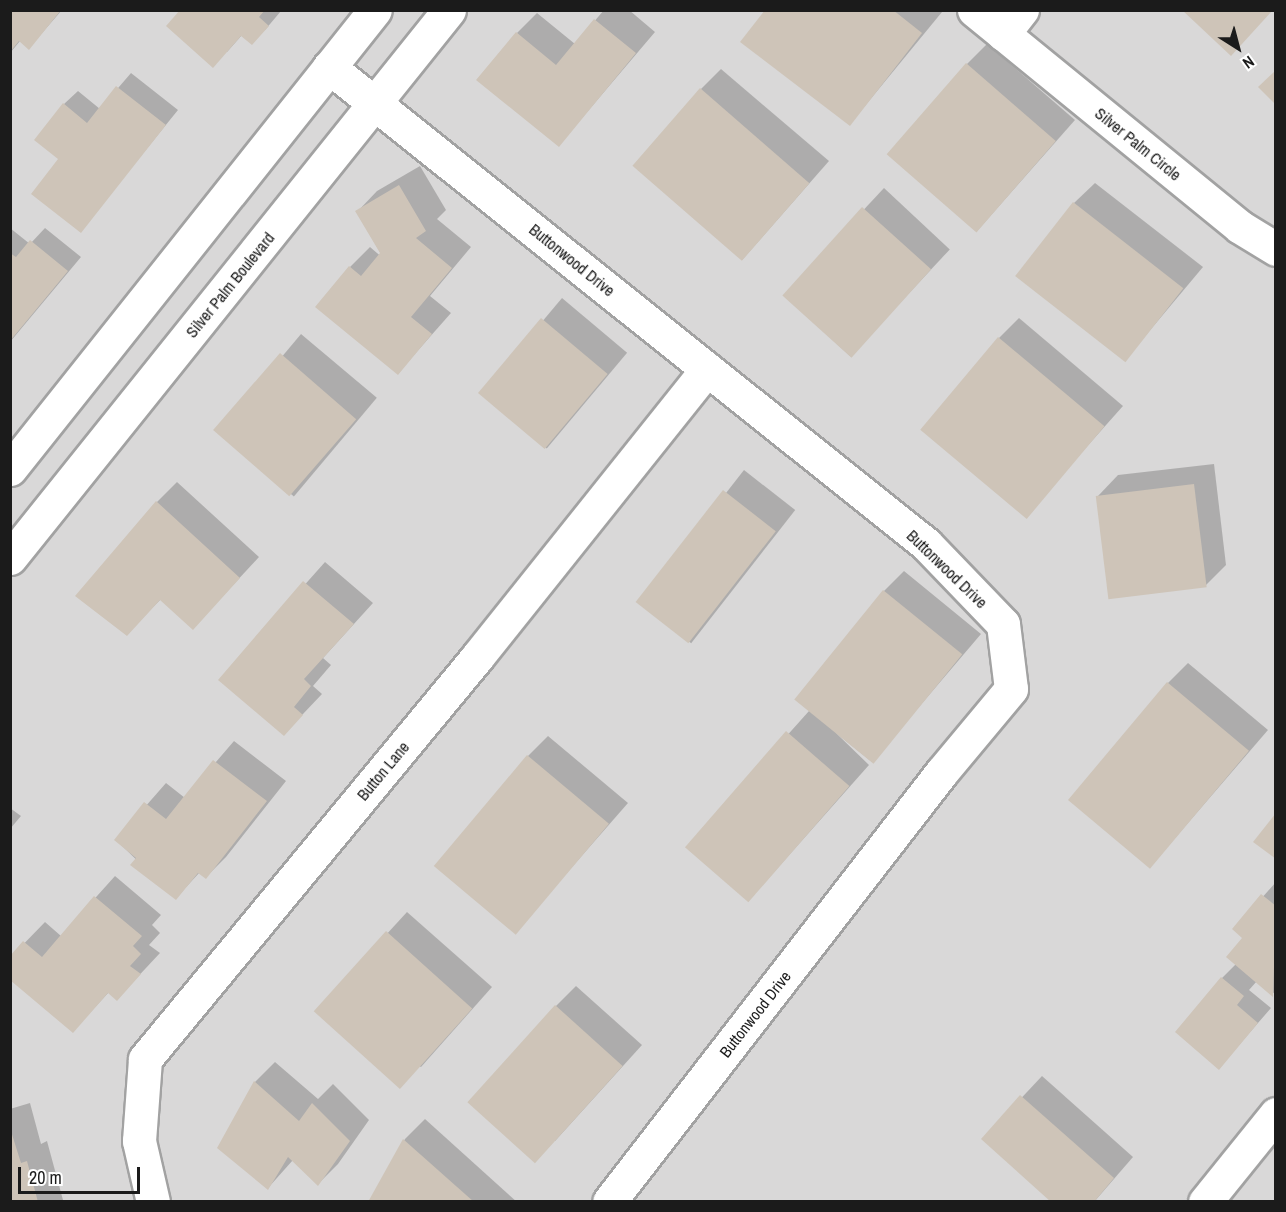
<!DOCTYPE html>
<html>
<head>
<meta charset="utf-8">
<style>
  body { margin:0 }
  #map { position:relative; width:1286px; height:1212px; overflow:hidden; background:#eeebdf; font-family:"Archivo Narrow",sans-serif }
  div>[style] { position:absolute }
  .residential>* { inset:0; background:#d9d8d8; transform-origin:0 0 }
  .shadow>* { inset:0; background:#0003; transform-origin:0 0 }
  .building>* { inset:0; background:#cec4b8; transform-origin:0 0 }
  .roads { filter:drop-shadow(2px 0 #a2a2a2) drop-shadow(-2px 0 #a2a2a2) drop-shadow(0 2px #a2a2a2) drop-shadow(0 -2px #a2a2a2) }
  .minor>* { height:33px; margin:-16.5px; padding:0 16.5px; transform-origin:16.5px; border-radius:16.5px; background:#fff }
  span { translate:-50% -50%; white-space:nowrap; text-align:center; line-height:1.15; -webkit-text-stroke:5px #fff; paint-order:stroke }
  .street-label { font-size:16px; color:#1b1b1b }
  .frame { position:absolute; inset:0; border:12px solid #1b1b1b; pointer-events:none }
  .north { position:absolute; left:1208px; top:18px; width:60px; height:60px; -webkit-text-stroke:4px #fff; paint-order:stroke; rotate:144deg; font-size:16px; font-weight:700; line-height:24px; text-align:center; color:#1b1b1b }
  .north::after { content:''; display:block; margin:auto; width:21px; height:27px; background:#1b1b1b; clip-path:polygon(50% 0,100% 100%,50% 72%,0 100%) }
  .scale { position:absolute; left:18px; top:1167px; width:122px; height:27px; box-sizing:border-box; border:3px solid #1b1b1b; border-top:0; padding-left:8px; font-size:18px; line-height:21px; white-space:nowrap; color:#1b1b1b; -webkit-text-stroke:4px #fff; paint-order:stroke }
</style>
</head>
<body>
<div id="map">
  <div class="residential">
    <div style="left:10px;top:11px;width:1265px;height:1190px"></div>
  </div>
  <div class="shadow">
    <div style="clip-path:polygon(10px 10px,62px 10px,29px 48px,20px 41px,10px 53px)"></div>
    <div style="clip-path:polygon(182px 10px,281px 10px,281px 11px,265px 30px,242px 35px,227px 52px)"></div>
    <div style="clip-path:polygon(604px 10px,629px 10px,655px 32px,559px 145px,517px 33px,537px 13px,575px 44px)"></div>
    <div style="clip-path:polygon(767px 10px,940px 10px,942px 12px,850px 124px)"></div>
    <div style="clip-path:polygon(987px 44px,1075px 120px,977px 231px,967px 64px)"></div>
    <div style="clip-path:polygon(721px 69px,829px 161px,742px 260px,701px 89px)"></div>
    <div style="clip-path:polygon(131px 73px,178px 110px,80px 231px,60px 159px,64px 104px,78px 91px,100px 109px)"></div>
    <div style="clip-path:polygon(420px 166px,446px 210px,437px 219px,471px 247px,430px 296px,451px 313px,398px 373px,350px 267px,370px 247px,384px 259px,357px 212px,377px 191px)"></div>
    <div style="clip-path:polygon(1095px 183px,1203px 267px,1125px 360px,1074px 203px)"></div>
    <div style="left:884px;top:188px;width:90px;height:146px;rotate:43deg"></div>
    <div style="clip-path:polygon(10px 228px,30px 244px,45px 228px,81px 257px,10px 342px)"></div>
    <div style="left:562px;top:298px;width:85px;height:125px;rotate:40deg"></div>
    <div style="clip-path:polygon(1019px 318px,1123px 406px,1025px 516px,999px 338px)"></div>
    <div style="left:301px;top:334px;width:99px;height:129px;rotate:40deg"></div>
    <div style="clip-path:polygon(1214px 464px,1226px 565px,1205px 586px,1098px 496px,1118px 475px)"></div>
    <div style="left:744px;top:470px;width:65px;height:169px;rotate:38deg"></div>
    <div style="clip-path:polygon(177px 482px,259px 557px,193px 628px,161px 599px,127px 634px,157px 502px)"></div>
    <div style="clip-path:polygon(325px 562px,373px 603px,323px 658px,331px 665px,313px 686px,322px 694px,284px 734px,220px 680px)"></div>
    <div style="clip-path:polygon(904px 571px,981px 634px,872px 762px,835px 732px,869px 765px,749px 900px,687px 847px,809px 711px,884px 591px)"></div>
    <div style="clip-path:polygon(1188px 663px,1268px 730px,1150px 867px,1168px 683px)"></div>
    <div style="clip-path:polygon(548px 736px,628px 803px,515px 932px,528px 756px)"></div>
    <div style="clip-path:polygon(234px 741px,286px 781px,226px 857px,206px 877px,200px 872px,176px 898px,116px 840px,166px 783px,185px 798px)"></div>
    <div style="clip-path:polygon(10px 808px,21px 816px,10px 829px)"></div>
    <div style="clip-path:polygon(115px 876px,161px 915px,152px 925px,160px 933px,149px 945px,160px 953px,117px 999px,109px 992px,73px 1031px,10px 958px,45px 922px,61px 936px)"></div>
    <div style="clip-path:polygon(1276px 882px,1276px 991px,1272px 994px,1257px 981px,1249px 990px,1271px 1008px,1219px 1068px,1222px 978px,1236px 964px,1244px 938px,1234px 929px)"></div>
    <div style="clip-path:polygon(407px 912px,492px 987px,421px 1067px,316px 1011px)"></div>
    <div style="clip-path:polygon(576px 986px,642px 1045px,555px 1141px,556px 1006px)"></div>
    <div style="clip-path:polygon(275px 1062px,318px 1099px,333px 1084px,369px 1120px,338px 1164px,318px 1184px,293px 1160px,268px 1188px,255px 1082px)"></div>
    <div style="clip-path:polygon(1042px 1076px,1133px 1157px,1094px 1202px,983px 1139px)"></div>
    <div style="clip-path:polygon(30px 1103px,41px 1144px,47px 1141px,63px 1200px,70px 1202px,10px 1202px,10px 1109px)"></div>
    <div style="clip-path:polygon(425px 1119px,517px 1202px,370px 1202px,405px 1139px)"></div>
  </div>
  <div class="building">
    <div style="clip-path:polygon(10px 10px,61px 10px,29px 50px,19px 41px,10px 52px)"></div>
    <div style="clip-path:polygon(180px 10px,265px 10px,259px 17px,269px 26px,252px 45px,241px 36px,213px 68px,166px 26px)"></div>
    <div style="clip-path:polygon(765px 10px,893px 10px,922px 33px,850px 126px,740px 42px)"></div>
    <div style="clip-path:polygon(1182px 10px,1273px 10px,1231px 56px)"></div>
    <div style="clip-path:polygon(594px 19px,636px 53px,559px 147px,476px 80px,516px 32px,556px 65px)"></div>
    <div style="left:966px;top:63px;width:119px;height:121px;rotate:41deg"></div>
    <div style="clip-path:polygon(1276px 70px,1276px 105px,1258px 87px)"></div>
    <div style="clip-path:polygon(116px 86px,166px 125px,81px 233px,31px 194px,58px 159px,34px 140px,63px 103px,87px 123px)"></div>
    <div style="left:700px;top:88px;width:145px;height:103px;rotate:41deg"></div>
    <div style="clip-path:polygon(399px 185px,426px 231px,416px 238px,452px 268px,411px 317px,432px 334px,398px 375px,315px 307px,349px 266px,361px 276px,380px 253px,355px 211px)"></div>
    <div style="left:1073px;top:202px;width:140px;height:94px;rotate:38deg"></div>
    <div style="left:862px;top:207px;width:93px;height:119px;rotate:42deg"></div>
    <div style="clip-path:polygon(30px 240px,68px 271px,10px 341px,10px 253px,16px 257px)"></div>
    <div style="left:541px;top:318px;width:87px;height:98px;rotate:40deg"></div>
    <div style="left:998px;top:337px;width:139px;height:121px;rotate:40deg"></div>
    <div style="left:280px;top:353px;width:101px;height:102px;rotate:41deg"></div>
    <div style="left:1194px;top:484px;width:104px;height:99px;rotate:83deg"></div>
    <div style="left:723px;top:490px;width:67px;height:142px;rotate:38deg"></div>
    <div style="clip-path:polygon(156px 501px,240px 578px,193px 630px,160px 600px,127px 636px,75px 596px)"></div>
    <div style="clip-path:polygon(303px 581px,354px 624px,304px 679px,311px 686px,294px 707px,303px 715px,284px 736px,218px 680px)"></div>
    <div style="left:883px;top:590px;width:102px;height:141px;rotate:39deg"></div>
    <div style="left:1167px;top:682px;width:107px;height:154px;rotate:40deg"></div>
    <div style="left:786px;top:731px;width:84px;height:154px;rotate:41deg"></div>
    <div style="left:527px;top:755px;width:107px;height:145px;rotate:40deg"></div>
    <div style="clip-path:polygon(213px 760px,267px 801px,206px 879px,198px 873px,176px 900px,130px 865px,136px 858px,114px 840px,144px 802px,166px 819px)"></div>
    <div style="clip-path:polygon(1276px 813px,1276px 859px,1253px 842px)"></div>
    <div style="clip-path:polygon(1261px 894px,1276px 906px,1273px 997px,1226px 957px,1242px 938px,1232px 929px)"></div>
    <div style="clip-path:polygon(94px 896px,142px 936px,133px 946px,141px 954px,130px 966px,141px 974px,117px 1001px,108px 993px,73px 1033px,10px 980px,10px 956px,23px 941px,42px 957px)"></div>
    <div style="left:386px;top:931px;width:116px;height:108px;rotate:42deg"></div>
    <div style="clip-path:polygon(1221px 977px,1244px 996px,1237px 1005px,1258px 1023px,1219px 1070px,1175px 1032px)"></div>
    <div style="left:555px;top:1005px;width:91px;height:131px;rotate:42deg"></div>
    <div style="clip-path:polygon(254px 1081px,299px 1121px,312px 1103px,350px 1141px,318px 1186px,288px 1157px,268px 1190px,217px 1148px)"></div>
    <div style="clip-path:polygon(1020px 1095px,1114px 1178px,1094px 1202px,1051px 1202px,981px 1139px)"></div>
    <div style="clip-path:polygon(10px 1128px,21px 1163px,27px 1161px,38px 1202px,10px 1202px)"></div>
    <div style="clip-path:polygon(403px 1139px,474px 1202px,368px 1202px)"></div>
  </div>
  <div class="roads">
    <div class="minor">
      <div style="left:974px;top:10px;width:343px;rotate:39.2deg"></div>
      <div style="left:1240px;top:227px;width:42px;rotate:31.4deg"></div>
      <div style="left:1003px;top:34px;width:31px;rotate:-52deg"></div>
      <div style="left:329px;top:67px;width:764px;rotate:38.62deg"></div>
      <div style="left:926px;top:544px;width:111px;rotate:46.1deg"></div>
      <div style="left:1003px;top:624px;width:65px;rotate:83deg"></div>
      <div style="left:1011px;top:689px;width:109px;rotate:129.8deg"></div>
      <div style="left:941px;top:773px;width:542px;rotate:127.74deg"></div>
      <div style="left:10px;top:469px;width:586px;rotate:-51.51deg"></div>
      <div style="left:10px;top:558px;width:702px;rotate:-51.3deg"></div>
      <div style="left:153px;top:1202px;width:63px;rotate:-102.9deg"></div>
      <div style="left:139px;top:1141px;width:82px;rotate:-85.8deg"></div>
      <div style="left:145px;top:1059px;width:523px;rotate:-50.43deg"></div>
      <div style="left:478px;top:656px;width:367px;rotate:-51.4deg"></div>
      <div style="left:1205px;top:1202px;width:113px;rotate:-51.1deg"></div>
    </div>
  </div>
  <div class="street-label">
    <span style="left:1138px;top:144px;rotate:39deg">Silver Palm Circle</span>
    <span style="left:572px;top:260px;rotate:39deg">Buttonwood Drive</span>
    <span style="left:230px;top:285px;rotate:-51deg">Silver Palm Boulevard</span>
    <span style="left:947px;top:569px;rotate:44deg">Buttonwood Drive</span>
    <span style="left:383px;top:771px;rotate:-50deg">Button Lane</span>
    <span style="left:755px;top:1014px;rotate:-52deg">Buttonwood Drive</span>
  </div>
  <div class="frame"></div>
  <div class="north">N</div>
  <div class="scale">20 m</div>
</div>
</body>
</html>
